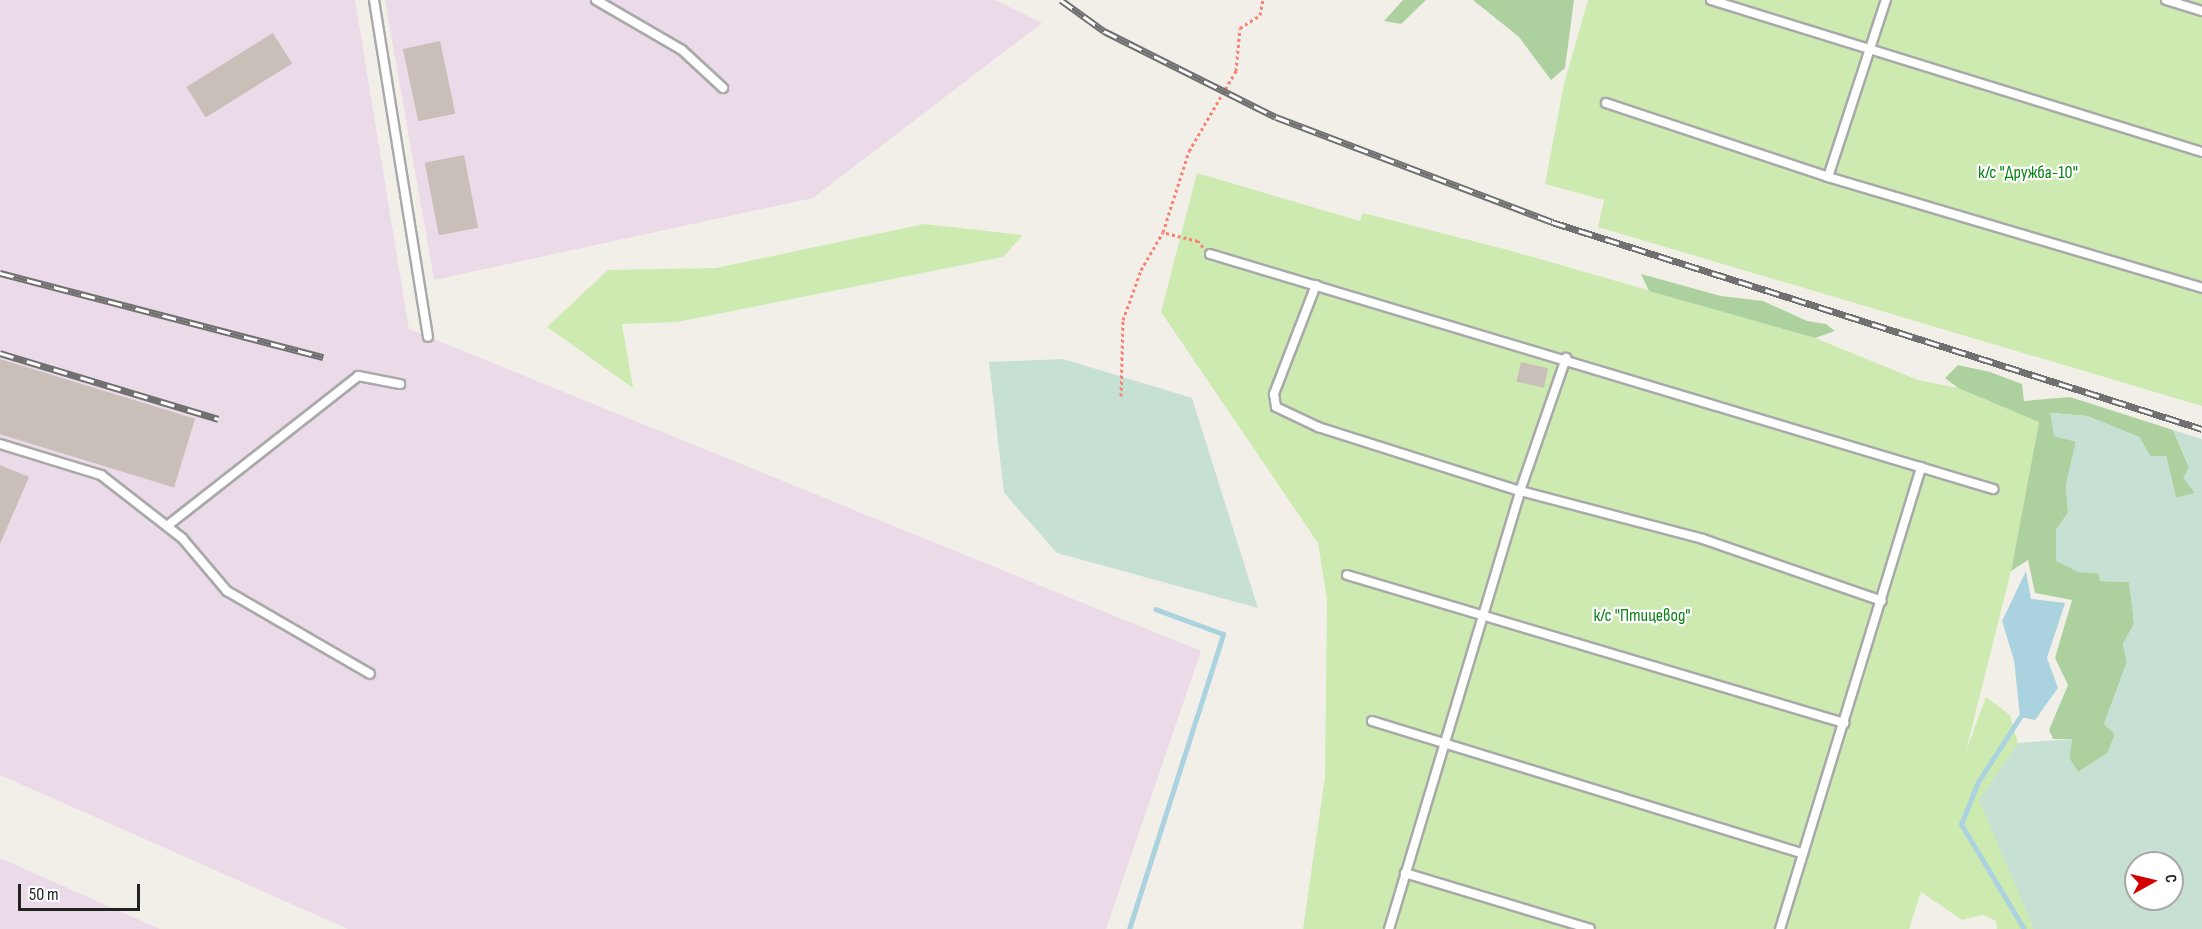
<!DOCTYPE html>
<html>
<head>
<meta charset="utf-8">
<style>
  body { margin:0 }
  #map { position:relative; width:2202px; height:929px; overflow:hidden; background:#f2efe9; font-family:"Sofia Sans Condensed",sans-serif }
  div>[style] { position:absolute }
  .industrial>* { inset:0; background:#ebdbe8 }
  .grass>* { inset:0; background:#cdebb0 }
  .forest>* { inset:0; background:#add19e }
  .wetland>* { inset:0; background:#c6e0d4 }
  .water>* { inset:0; background:#aad3df }
  .stream>* { height:5px; margin:-2.5px; padding:0 2.5px; transform-origin:2.5px; border-radius:2.5px; background:#aad3df }
  .building>* { inset:0; background:#c7bfb8; transform-origin:0 0 }
  .path>* { height:3px; margin-top:-1.5px; transform-origin:0; background:repeating-linear-gradient(90deg,#fa8072 0 3px,transparent 0 6px) }
  .roads { filter:drop-shadow(2px 0 #a9a9a9) drop-shadow(-2px 0 #a9a9a9) drop-shadow(0 2px #a9a9a9) drop-shadow(0 -2px #a9a9a9) }
  .lane>* { height:8px; margin:-4px; padding:0 4px; transform-origin:4px; border-radius:4px; background:#fff }
  .rail>* { height:7px; margin-top:-3.5px; transform-origin:0; background:repeating-linear-gradient(90deg,#fff 0 14px,#707070 0 28px); box-sizing:border-box; border-block:2px solid #707070 }
  span { translate:-50% -50%; white-space:nowrap; text-align:center; line-height:1.15; -webkit-text-stroke:4.5px #fff; paint-order:stroke }
  .park-label { font-size:18px; color:#0c8416 }
  .north { position:absolute; left:2124px; top:851px; width:60px; height:60px; box-sizing:border-box; background:#fff; border:2px solid #a7a7a7; border-radius:50%; rotate:82deg; font-size:16px; font-weight:700; line-height:24px; text-align:center; color:#222 }
  .north::after { content:''; display:block; margin:auto; width:21px; height:27px; background:#d40000; clip-path:polygon(50% 0,100% 100%,50% 72%,0 100%) }
  .scale { position:absolute; left:18px; top:884px; width:122px; height:27px; box-sizing:border-box; border:3px solid #222; border-top:0; padding-left:8px; font-size:18px; line-height:21px; white-space:nowrap; color:#222; -webkit-text-stroke:4px #fff; paint-order:stroke }
</style>
</head>
<body>
<div id="map">
  <div class="industrial">
    <div style="clip-path:polygon(0 0,355px 0,409px 329px,1201px 651px,1106px 929px,348px 929px,0 775px)"></div>
    <div style="clip-path:polygon(385px 0,995px 0,1042px 23px,813px 198px,434px 280px)"></div>
    <div style="clip-path:polygon(0 858px,160px 929px,0 929px)"></div>
  </div>
  <div class="grass">
    <div style="clip-path:polygon(1588px 0,2202px 0,2202px 406px,1598px 227px,1604px 200px,1545px 184px,1564px 84px)"></div>
    <div style="clip-path:polygon(1197px 173px,1360px 221px,1363px 213px,1508px 250px,1815px 338px,1918px 380px,1958px 388px,2039px 422px,2011px 571px,1966px 751px,1986px 697px,2010px 715px,2018px 743px,1980px 800px,2034px 929px,1997px 929px,1996px 921px,1983px 915px,1962px 920px,1921px 892px,1909px 929px,1303px 929px,1325px 777px,1327px 599px,1318px 543px,1161px 312px)"></div>
    <div style="clip-path:polygon(924px 224px,1023px 235px,1003px 257px,677px 322px,622px 324px,633px 388px,547px 327px,608px 270px,716px 268px)"></div>
  </div>
  <div class="forest">
    <div style="clip-path:polygon(1403px 0,1426px 0,1401px 24px,1384px 21px)"></div>
    <div style="clip-path:polygon(1473px 0,1574px 0,1565px 68px,1551px 80px,1519px 37px)"></div>
    <div style="clip-path:polygon(1641px 274px,1721px 296px,1763px 301px,1807px 321px,1826px 324px,1835px 331px,1815px 338px,1649px 291px)"></div>
    <div style="clip-path:polygon(1958px 365px,1990px 372px,2022px 384px,2024px 401px,2070px 397px,2173px 430px,2189px 467px,2195px 493px,2176px 498px,2166px 456px,2150px 456px,2139px 437px,2087px 416px,2050px 413px,2076px 442px,2066px 485px,2068px 513px,2056px 530px,2078px 572px,2098px 573px,2101px 581px,2129px 582px,2132px 602px,2134px 624px,2123px 644px,2127px 662px,2104px 724px,2115px 734px,2108px 753px,2078px 772px,2069px 758px,2072px 739px,2053px 739px,2049px 730px,2068px 685px,2055px 658px,2072px 600px,2035px 593px,2028px 560px,2011px 571px,2039px 422px,1958px 388px,1945px 378px)"></div>
  </div>
  <div class="wetland">
    <div style="clip-path:polygon(1063px 359px,1192px 398px,1258px 608px,1057px 553px,1004px 493px,989px 362px)"></div>
    <div style="clip-path:polygon(evenodd,2050px 413px,2087px 416px,2139px 437px,2150px 456px,2166px 456px,2176px 498px,2195px 493px,2183px 478px,2189px 467px,2173px 430px,2202px 439px,2202px 929px,2034px 929px,1979px 800px,2018px 743px,2072px 739px,2069px 758px,2078px 772px,2108px 753px,2115px 734px,2104px 724px,2127px 662px,2123px 644px,2134px 624px,2129px 582px,2100px 581px,2098px 573px,2078px 572px,2056px 561px,2056px 530px,2068px 513px,2066px 485px,2076px 442px,2054px 436px,2050px 413px,2136px 863px,2172px 863px,2172px 899px,2136px 899px,2136px 863px)"></div>
  </div>
  <div class="water">
    <div style="clip-path:polygon(2026px 571px,2031px 599px,2065px 603px,2047px 658px,2058px 688px,2035px 720px,2020px 717px,2014px 660px,2002px 621px)"></div>
  </div>
  <div class="stream">
    <div style="left:2020px;top:717px;width:77px;rotate:122.9deg"></div>
    <div style="left:1978px;top:782px;width:45px;rotate:112deg"></div>
    <div style="left:1961px;top:824px;width:122px;rotate:59deg"></div>
    <div style="left:1129px;top:929px;width:310px;rotate:-72.3deg"></div>
    <div style="left:1223px;top:634px;width:72px;rotate:-159.8deg"></div>
  </div>
  <div class="building">
    <div style="left:273px;top:33px;width:36px;height:102px;rotate:58deg"></div>
    <div style="left:440px;top:41px;width:74px;height:38px;rotate:78deg"></div>
    <div style="left:464px;top:155px;width:74px;height:40px;rotate:79deg"></div>
    <div style="left:0;top:359px;width:204px;height:72px;rotate:17deg"></div>
    <div style="left:1521px;top:362px;width:28px;height:20px;rotate:13deg"></div>
    <div style="clip-path:polygon(0 465px,29px 477px,0 544px)"></div>
  </div>
  <div class="path">
    <div style="left:1203px;top:247px;width:8px;rotate:-130deg"></div>
    <div style="left:1198px;top:241px;width:36px;rotate:-166deg"></div>
    <div style="left:1163px;top:232px;width:85px;rotate:-72.2deg"></div>
    <div style="left:1189px;top:151px;width:93px;rotate:-59.6deg"></div>
    <div style="left:1236px;top:71px;width:43px;rotate:-84.7deg"></div>
    <div style="left:1240px;top:28px;width:24px;rotate:-33deg"></div>
    <div style="left:1260px;top:15px;width:15px;rotate:-79deg"></div>
    <div style="left:1121px;top:396px;width:76px;rotate:-88.5deg"></div>
    <div style="left:1123px;top:320px;width:53px;rotate:-70.2deg"></div>
    <div style="left:1141px;top:270px;width:44px;rotate:-59.9deg"></div>
  </div>
  <div class="roads">
    <div class="lane">
      <div style="left:374px;top:0;width:341px;rotate:80.9deg"></div>
      <div style="left:596px;top:0;width:99px;rotate:30.2deg"></div>
      <div style="left:682px;top:50px;width:56px;rotate:42.8deg"></div>
      <div style="left:1711px;top:0;width:514px;rotate:17.2deg"></div>
      <div style="left:2166px;top:0;width:38px;rotate:17deg"></div>
      <div style="left:1606px;top:103px;width:234px;rotate:18.4deg"></div>
      <div style="left:1828px;top:177px;width:390px;rotate:16.5deg"></div>
      <div style="left:1828px;top:177px;width:186px;rotate:-71.9deg"></div>
      <div style="left:1210px;top:254px;width:818px;rotate:16.71deg"></div>
      <div style="left:1316px;top:285px;width:117px;rotate:111.1deg"></div>
      <div style="left:1274px;top:394px;width:13px;rotate:81deg"></div>
      <div style="left:1276px;top:407px;width:47px;rotate:25.5deg"></div>
      <div style="left:1318px;top:427px;width:212px;rotate:17.6deg"></div>
      <div style="left:1520px;top:491px;width:189px;rotate:14.7deg"></div>
      <div style="left:1703px;top:539px;width:189px;rotate:19.1deg"></div>
      <div style="left:0;top:444px;width:106px;rotate:17.1deg"></div>
      <div style="left:101px;top:475px;width:103px;rotate:37.9deg"></div>
      <div style="left:182px;top:538px;width:70px;rotate:49.7deg"></div>
      <div style="left:227px;top:591px;width:165px;rotate:30.1deg"></div>
      <div style="left:167px;top:526px;width:243px;rotate:-38.1deg"></div>
      <div style="left:358px;top:376px;width:43px;rotate:10.8deg"></div>
      <div style="left:1347px;top:575px;width:519px;rotate:16.58deg"></div>
      <div style="left:1372px;top:721px;width:451px;rotate:17.1deg"></div>
      <div style="left:1405px;top:873px;width:193px;rotate:16.8deg"></div>
      <div style="left:1389px;top:929px;width:457px;rotate:-73.3deg"></div>
      <div style="left:1520px;top:491px;width:141px;rotate:-70.9deg"></div>
      <div style="left:1780px;top:929px;width:483px;rotate:-73deg"></div>
    </div>
  </div>
  <div class="rail">
    <div style="left:1061px;top:0;width:53px;rotate:35.8deg"></div>
    <div style="left:1104px;top:31px;width:192px;rotate:26.6deg"></div>
    <div style="left:1276px;top:117px;width:295px;rotate:20.8deg"></div>
    <div style="left:1552px;top:222px;width:682px;rotate:17.66deg"></div>
    <div style="left:0;top:273px;width:334px;rotate:14.6deg"></div>
    <div style="left:0;top:353px;width:228px;rotate:16.8deg"></div>
  </div>
  <div class="park-label">
    <span style="left:2028px;top:173px">к/с "Дружба-10"</span>
    <span style="left:1642px;top:616px">к/с "Птицевод"</span>
  </div>
  <div class="north">С</div>
  <div class="scale">50 m</div>
</div>
</body>
</html>
